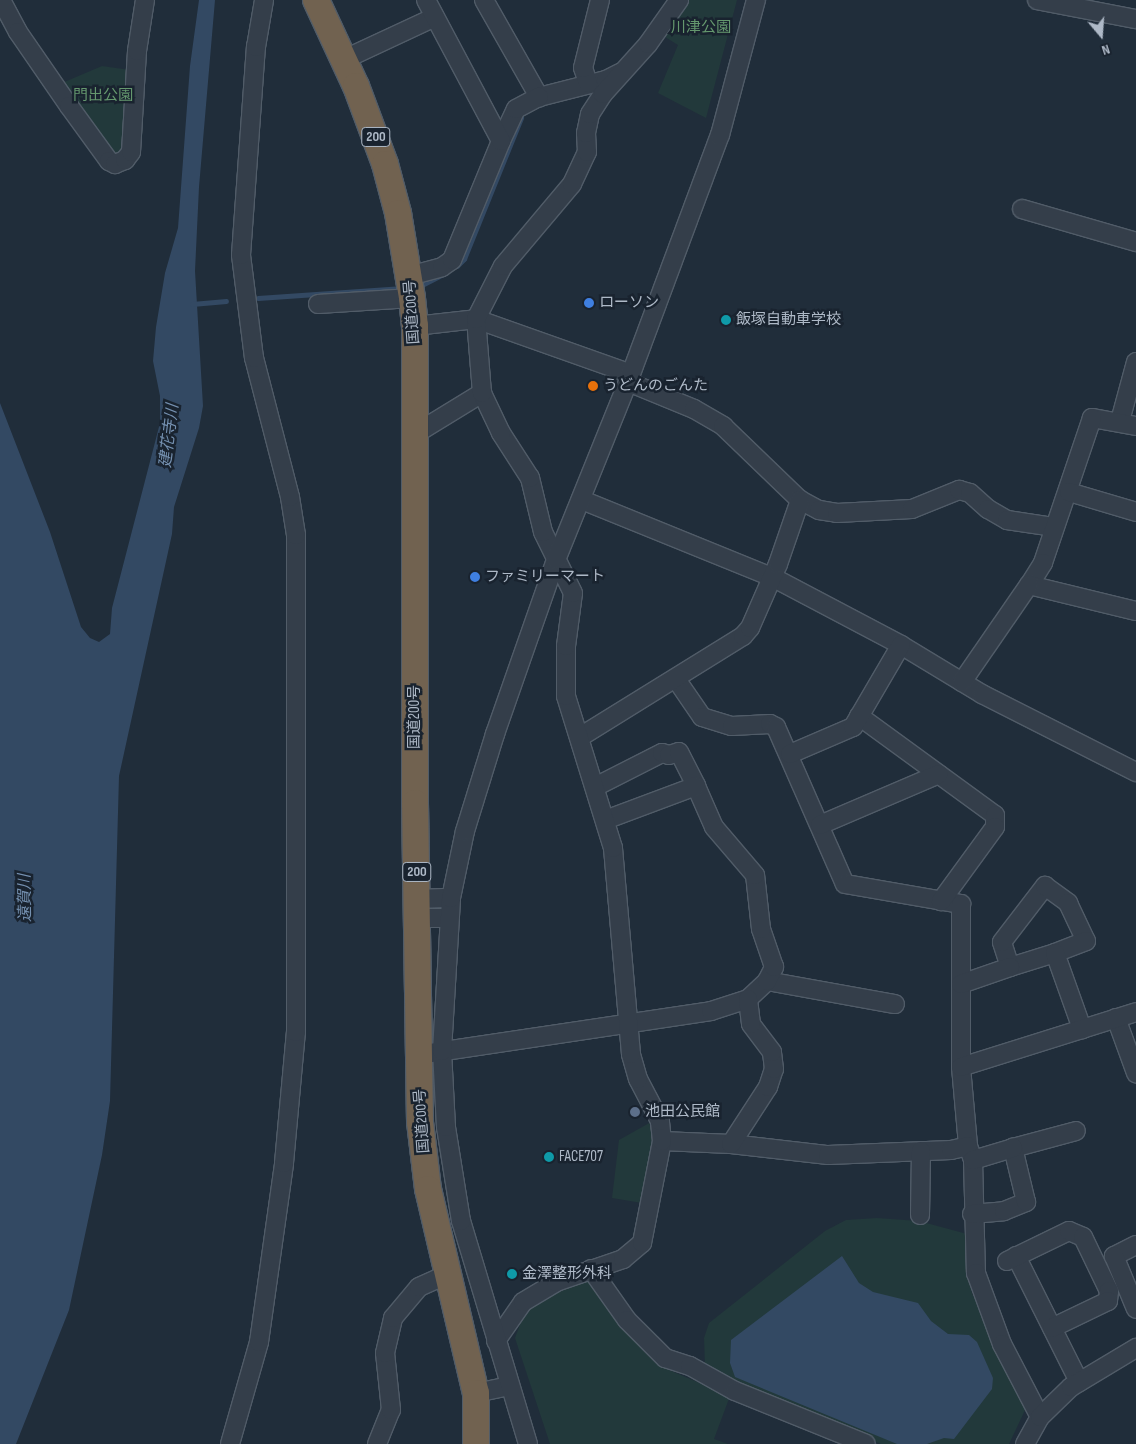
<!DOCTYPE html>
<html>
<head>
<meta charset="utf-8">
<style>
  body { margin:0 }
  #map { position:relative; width:1136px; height:1444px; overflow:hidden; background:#202d3a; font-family:"Sofia Sans Condensed","Noto Sans JP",sans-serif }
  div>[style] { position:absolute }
  .green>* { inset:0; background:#22393b }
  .water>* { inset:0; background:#334963 }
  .stream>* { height:4.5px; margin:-2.25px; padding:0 2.25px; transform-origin:2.25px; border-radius:2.25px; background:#334963 }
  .roads { filter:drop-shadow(1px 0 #515c68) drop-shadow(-1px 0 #515c68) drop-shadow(0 1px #515c68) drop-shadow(0 -1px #515c68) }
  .minor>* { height:18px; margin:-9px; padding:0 9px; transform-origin:9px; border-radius:9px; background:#343e4a }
  .highway>* { height:26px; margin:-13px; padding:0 13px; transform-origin:13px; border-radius:13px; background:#716250 }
  .dots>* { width:14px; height:14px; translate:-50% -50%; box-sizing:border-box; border:2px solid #19232f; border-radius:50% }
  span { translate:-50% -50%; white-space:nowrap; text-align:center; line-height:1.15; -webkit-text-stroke:5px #19232f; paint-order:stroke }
  .shield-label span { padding:1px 4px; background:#19232f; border:1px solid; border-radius:4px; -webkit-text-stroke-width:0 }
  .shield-label { font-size:14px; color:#aeb9c7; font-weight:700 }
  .park-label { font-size:15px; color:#65986e }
  .poi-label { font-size:15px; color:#aeb9c7 }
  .left { translate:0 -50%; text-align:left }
  .street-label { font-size:15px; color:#aeb9c7 }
  .water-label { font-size:16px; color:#7591b1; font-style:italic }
  .north { position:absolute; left:1076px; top:10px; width:50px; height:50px; -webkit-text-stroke:4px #19232f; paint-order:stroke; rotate:162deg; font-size:14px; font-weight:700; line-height:20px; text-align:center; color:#aeb9c7 }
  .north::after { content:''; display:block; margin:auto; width:18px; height:22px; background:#aeb9c7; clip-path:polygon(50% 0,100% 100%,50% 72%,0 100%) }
</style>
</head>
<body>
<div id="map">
  <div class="green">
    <div style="clip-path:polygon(686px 0,737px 0,706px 118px,658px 93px,678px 45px,662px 35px)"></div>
    <div style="clip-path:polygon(102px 66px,130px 70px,127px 149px,117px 156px,62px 83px)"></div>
    <div style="clip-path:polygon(651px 1122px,655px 1141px,642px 1203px,612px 1198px,619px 1140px)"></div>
    <div style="clip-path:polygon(877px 1218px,919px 1221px,967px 1234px,967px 1275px,972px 1293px,1025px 1410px,1009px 1444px,881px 1444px,724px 1379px,705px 1366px,704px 1338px,709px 1323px,825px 1231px,846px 1220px)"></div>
    <div style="clip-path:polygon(588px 1277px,641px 1344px,669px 1370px,730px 1396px,714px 1439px,728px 1444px,550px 1444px,515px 1338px,527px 1306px,553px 1288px)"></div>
  </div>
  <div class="water">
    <div style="clip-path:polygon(199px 0,215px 0,199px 187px,195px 271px,203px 406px,199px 428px,174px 507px,172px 534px,119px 776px,110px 1101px,102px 1155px,69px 1310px,16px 1444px,0 1444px,0 403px,50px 532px,81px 627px,90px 638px,99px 642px,110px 634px,112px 608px,160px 423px,160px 396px,153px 361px,156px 327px,165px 273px,178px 228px,190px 66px)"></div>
    <div style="clip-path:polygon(842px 1256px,859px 1283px,873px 1292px,918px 1303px,931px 1321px,948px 1334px,969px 1335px,977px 1342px,993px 1378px,992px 1389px,954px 1439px,944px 1438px,927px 1444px,897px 1444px,735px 1377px,730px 1363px,731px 1340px)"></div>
  </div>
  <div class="stream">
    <div style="left:457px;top:266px;width:10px;rotate:-45deg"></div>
    <div style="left:464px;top:259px;width:152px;rotate:-68deg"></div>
    <div style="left:418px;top:287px;width:29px;rotate:-27deg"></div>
    <div style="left:258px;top:298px;width:145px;rotate:-3.9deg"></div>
    <div style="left:192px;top:304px;width:34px;rotate:-5deg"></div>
  </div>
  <div class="roads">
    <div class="minor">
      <div style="left:1px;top:0;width:36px;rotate:62deg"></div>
      <div style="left:18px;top:32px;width:90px;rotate:55.4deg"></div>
      <div style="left:69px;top:106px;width:68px;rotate:54deg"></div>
      <div style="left:109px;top:161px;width:7px;rotate:27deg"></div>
      <div style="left:115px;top:164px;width:11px;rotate:-22deg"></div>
      <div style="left:125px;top:160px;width:10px;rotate:-53deg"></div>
      <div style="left:131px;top:152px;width:101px;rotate:-86.6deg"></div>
      <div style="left:137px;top:51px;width:52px;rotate:-81.1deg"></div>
      <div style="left:484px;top:0;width:112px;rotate:60.4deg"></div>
      <div style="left:539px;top:97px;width:69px;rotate:-14.2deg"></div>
      <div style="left:606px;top:80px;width:16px;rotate:-27deg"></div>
      <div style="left:1037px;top:0;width:101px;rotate:10.9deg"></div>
      <div style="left:345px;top:59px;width:99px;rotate:-25deg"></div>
      <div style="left:588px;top:83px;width:16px;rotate:-108deg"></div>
      <div style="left:583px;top:68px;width:70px;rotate:-76deg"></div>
      <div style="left:501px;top:141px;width:35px;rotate:-65deg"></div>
      <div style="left:516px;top:109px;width:26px;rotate:-28deg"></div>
      <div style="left:1022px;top:209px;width:119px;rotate:16.1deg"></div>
      <div style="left:409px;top:276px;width:34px;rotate:-15deg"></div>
      <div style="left:442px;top:267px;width:12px;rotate:-35deg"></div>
      <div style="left:452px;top:260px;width:129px;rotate:-67.6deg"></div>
      <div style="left:501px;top:141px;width:160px;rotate:-118deg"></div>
      <div style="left:318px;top:304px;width:94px;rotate:-3.7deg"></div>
      <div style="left:415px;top:326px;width:61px;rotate:-6.5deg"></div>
      <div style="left:476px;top:319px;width:164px;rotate:19.5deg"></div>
      <div style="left:628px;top:382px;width:71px;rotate:22.2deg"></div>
      <div style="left:694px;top:409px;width:34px;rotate:30deg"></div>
      <div style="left:723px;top:426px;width:107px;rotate:43.9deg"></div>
      <div style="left:800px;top:500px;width:21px;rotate:28deg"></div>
      <div style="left:819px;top:510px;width:18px;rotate:9deg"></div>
      <div style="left:837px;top:513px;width:75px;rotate:-3.1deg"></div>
      <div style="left:912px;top:509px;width:51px;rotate:-22deg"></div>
      <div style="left:959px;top:490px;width:11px;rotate:15deg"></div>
      <div style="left:970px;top:493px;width:24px;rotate:42deg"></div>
      <div style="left:988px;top:509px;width:22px;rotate:30deg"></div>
      <div style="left:1007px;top:520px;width:48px;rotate:8.5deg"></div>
      <div style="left:1120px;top:421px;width:61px;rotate:-74.8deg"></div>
      <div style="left:1136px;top:426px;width:45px;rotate:-169.7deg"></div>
      <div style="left:1092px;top:418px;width:153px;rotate:108.7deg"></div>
      <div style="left:1043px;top:563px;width:26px;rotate:122deg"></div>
      <div style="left:1029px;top:585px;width:110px;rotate:13.7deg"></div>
      <div style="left:415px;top:434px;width:79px;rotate:-31.5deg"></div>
      <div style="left:1069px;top:492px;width:70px;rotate:16.6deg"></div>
      <div style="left:582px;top:500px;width:205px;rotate:22.1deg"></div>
      <div style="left:772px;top:577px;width:146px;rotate:27.8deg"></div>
      <div style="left:901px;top:645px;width:95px;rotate:31.2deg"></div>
      <div style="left:982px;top:694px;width:173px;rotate:26.9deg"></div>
      <div style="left:676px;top:679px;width:46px;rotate:55.6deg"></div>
      <div style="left:702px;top:717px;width:31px;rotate:17deg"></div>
      <div style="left:732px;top:726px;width:38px;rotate:-3deg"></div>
      <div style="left:770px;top:724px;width:7px;rotate:27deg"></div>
      <div style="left:776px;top:727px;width:171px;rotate:66.3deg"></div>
      <div style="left:845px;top:884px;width:118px;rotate:9.8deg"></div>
      <div style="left:961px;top:904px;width:163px;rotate:90deg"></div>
      <div style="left:961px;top:1067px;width:79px;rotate:84.9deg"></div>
      <div style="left:968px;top:1146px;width:15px;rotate:70deg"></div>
      <div style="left:973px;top:1160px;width:113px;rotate:88.5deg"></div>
      <div style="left:976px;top:1273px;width:76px;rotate:69.9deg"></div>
      <div style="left:1002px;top:1344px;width:82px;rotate:62.5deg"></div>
      <div style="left:962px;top:682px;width:118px;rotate:-55.4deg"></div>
      <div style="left:859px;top:716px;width:168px;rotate:36.1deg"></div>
      <div style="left:995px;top:815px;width:12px;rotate:90deg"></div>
      <div style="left:995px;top:827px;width:92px;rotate:126.1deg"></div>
      <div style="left:580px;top:737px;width:192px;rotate:-31.8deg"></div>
      <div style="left:743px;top:636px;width:11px;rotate:-49deg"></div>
      <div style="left:750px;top:628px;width:70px;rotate:-66.4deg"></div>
      <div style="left:778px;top:564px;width:68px;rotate:-71deg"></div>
      <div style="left:790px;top:754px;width:69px;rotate:-23.2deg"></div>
      <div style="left:853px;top:727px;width:95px;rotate:-59.7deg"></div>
      <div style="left:595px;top:787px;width:75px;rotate:-26.9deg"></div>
      <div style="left:662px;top:753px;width:7px;rotate:16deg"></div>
      <div style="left:669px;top:755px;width:10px;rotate:-17deg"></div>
      <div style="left:679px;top:752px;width:38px;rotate:63deg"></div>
      <div style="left:820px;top:825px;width:129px;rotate:-23.2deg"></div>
      <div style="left:417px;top:899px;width:34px;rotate:-2deg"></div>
      <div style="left:417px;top:918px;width:32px"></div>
      <div style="left:1055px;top:953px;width:47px;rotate:162.7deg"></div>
      <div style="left:1010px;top:967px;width:26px;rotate:-108deg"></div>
      <div style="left:1002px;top:942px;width:71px;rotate:-52.5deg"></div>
      <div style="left:1045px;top:886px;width:29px;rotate:36deg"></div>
      <div style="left:1068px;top:903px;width:42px;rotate:64.7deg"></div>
      <div style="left:1086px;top:941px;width:33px;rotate:159deg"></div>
      <div style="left:1055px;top:953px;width:81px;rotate:70.4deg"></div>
      <div style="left:767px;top:981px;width:130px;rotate:10.2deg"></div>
      <div style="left:961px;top:984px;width:52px;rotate:-19.1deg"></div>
      <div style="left:1116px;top:1018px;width:59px;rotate:70deg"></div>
      <div style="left:431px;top:1053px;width:283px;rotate:-8.5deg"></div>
      <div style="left:711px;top:1011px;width:39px;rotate:-18deg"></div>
      <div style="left:748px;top:999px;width:26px;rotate:-43deg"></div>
      <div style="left:767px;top:981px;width:16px;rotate:-63deg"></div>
      <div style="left:774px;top:967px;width:40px;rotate:-108.9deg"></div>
      <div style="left:761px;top:929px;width:54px;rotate:-96.3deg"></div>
      <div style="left:755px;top:875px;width:63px;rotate:-130.5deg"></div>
      <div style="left:714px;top:827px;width:45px;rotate:-113.7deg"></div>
      <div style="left:696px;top:786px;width:97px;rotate:159.5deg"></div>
      <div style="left:961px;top:1067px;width:183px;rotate:-17.4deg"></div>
      <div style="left:662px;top:1141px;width:69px;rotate:2.5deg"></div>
      <div style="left:731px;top:1144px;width:98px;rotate:6.5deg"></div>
      <div style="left:828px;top:1155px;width:123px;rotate:-2.3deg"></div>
      <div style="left:951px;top:1150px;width:17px;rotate:-13deg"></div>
      <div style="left:731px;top:1144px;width:68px;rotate:-57deg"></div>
      <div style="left:768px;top:1087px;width:19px;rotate:-72deg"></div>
      <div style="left:774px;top:1069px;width:17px;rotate:-97deg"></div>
      <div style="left:772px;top:1052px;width:35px;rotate:-127deg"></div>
      <div style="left:751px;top:1024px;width:25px;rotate:-97deg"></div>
      <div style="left:1013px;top:1148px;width:65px;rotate:-15.1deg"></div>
      <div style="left:972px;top:1214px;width:32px;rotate:-5deg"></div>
      <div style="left:1004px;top:1211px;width:24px;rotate:-22deg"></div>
      <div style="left:1026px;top:1202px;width:56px;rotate:-103.5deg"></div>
      <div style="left:1013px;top:1148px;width:42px;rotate:163.3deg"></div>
      <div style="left:920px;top:1215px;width:64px;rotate:-89.1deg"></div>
      <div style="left:1136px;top:1245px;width:25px;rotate:153deg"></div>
      <div style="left:1114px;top:1256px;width:57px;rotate:67.5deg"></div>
      <div style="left:1016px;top:1256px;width:141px;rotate:63.4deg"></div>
      <div style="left:1007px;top:1261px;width:69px;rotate:-25.8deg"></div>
      <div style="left:1069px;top:1231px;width:15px;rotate:23deg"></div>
      <div style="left:1083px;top:1237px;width:60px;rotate:64.3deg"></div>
      <div style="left:1109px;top:1291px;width:10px;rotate:96deg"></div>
      <div style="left:1108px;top:1301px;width:62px;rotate:154.3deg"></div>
      <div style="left:591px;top:1269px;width:62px;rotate:54.8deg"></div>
      <div style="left:627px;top:1320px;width:54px;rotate:45deg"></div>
      <div style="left:665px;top:1358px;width:26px;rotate:18deg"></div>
      <div style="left:690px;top:1366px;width:51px;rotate:29.1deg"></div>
      <div style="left:735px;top:1391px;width:141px;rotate:22deg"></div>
      <div style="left:496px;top:1341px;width:47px;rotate:-55.3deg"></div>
      <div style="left:523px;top:1302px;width:39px;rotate:-31deg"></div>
      <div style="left:556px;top:1282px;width:71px;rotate:-18.9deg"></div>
      <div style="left:623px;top:1259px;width:25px;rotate:-40deg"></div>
      <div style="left:642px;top:1243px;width:104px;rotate:-78.9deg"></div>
      <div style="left:662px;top:1141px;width:20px;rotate:-96deg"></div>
      <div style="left:660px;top:1121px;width:47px;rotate:-117.6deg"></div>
      <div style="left:638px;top:1079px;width:26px;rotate:-106deg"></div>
      <div style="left:631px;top:1054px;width:207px;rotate:-95deg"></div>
      <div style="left:613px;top:848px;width:159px;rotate:-107.2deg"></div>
      <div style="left:566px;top:696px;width:50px;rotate:-90deg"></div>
      <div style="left:566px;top:646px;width:53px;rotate:-82.5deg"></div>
      <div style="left:573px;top:593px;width:68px;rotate:-116.2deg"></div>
      <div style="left:543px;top:532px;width:56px;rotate:-103.5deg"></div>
      <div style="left:530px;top:478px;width:54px;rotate:-122.8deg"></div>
      <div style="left:501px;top:433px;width:44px;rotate:-115.4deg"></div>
      <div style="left:482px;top:393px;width:74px;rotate:-94.6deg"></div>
      <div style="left:476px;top:319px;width:59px;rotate:-63deg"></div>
      <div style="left:503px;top:266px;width:107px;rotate:-49.9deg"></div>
      <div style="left:572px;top:184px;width:35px;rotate:-65deg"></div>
      <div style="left:587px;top:152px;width:19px;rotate:-93deg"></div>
      <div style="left:586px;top:133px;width:19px;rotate:-78deg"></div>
      <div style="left:590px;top:114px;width:24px;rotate:-57deg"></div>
      <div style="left:603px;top:94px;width:67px;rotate:-48deg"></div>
      <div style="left:648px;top:44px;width:54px;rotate:-54.8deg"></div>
      <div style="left:476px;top:1393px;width:34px;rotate:-12deg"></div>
      <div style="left:230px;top:1444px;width:106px;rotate:-74.1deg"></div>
      <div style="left:259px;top:1342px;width:181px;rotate:-82deg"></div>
      <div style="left:284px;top:1163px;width:132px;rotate:-84.8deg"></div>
      <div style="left:296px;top:1032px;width:497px;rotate:-90deg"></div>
      <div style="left:296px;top:535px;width:38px;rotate:-99deg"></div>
      <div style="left:290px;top:497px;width:144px;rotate:-104.5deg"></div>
      <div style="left:254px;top:358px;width:104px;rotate:-97.2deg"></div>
      <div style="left:241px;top:255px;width:209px;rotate:-85.9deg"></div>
      <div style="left:256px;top:47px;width:48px;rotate:-80.3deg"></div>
      <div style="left:377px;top:1444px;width:37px;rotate:-68deg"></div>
      <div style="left:391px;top:1410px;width:57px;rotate:-96deg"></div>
      <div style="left:385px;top:1353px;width:36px;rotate:-77deg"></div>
      <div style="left:393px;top:1318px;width:40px;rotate:-50deg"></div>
      <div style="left:419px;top:1287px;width:30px;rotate:-24deg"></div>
      <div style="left:528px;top:1444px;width:233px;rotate:-106.7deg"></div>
      <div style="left:461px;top:1221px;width:95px;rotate:-99.1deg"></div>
      <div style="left:446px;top:1127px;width:76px;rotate:-93deg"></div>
      <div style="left:442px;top:1051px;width:153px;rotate:-86.6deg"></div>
      <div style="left:451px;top:898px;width:68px;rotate:-78.2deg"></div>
      <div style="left:465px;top:831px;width:102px;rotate:-72.8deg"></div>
      <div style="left:495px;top:734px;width:184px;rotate:-70.7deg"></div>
      <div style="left:556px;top:560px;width:192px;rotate:-68deg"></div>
      <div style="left:628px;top:382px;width:264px;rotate:-69.6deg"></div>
      <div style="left:720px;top:135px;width:140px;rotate:-75.1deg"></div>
      <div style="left:1025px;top:1444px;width:31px;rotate:-61deg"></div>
      <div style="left:1040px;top:1417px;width:43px;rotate:-44.1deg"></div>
      <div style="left:1071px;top:1387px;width:76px;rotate:-31deg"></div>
    </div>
    <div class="highway">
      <div style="left:316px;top:0;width:95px;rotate:65.1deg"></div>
      <div style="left:356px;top:86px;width:83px;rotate:69.6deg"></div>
      <div style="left:385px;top:164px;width:51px;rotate:75.1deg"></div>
      <div style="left:398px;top:213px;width:86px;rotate:80.6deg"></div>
      <div style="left:412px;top:298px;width:28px;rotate:84deg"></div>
      <div style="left:415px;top:326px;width:477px;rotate:90deg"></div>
      <div style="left:415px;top:803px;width:319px;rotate:89.1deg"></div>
      <div style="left:420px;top:1122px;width:67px;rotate:83.2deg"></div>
      <div style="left:428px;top:1189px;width:210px;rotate:76.8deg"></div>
      <div style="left:476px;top:1393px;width:51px;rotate:90deg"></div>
    </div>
  </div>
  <div class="dots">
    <div style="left:589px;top:303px;background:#3f7fe0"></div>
    <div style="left:726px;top:320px;background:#0f9aa8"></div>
    <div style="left:593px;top:386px;background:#e8710a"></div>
    <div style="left:475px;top:577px;background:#3f7fe0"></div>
    <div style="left:635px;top:1112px;background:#5c6f8a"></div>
    <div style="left:549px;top:1157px;background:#0f9aa8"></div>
    <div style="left:512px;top:1274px;background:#0f9aa8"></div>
  </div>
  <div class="shield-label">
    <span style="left:376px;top:137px">200</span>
    <span style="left:417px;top:872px">200</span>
  </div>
  <div class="park-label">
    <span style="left:701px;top:28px">川津公園</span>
    <span style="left:103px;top:96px">門出公園</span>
  </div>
  <div class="poi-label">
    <span class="left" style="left:599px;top:303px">ローソン</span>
    <span class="left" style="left:736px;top:320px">飯塚自動車学校</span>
    <span class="left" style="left:603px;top:386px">うどんのごんた</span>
    <span class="left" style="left:485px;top:577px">ファミリーマート</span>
    <span class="left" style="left:645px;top:1112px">池田公民館</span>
    <span class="left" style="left:559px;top:1157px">FACE707</span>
    <span class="left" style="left:522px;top:1274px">金澤整形外科</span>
  </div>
  <div class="street-label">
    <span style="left:412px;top:312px;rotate:-94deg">国道200号</span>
    <span style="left:415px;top:717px;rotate:-90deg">国道200号</span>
    <span style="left:422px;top:1121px;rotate:-94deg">国道200号</span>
  </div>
  <div class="water-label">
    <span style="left:170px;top:436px;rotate:-83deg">建花寺川</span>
    <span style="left:26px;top:898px;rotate:-91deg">遠賀川</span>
  </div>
  <div class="north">N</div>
</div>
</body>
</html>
